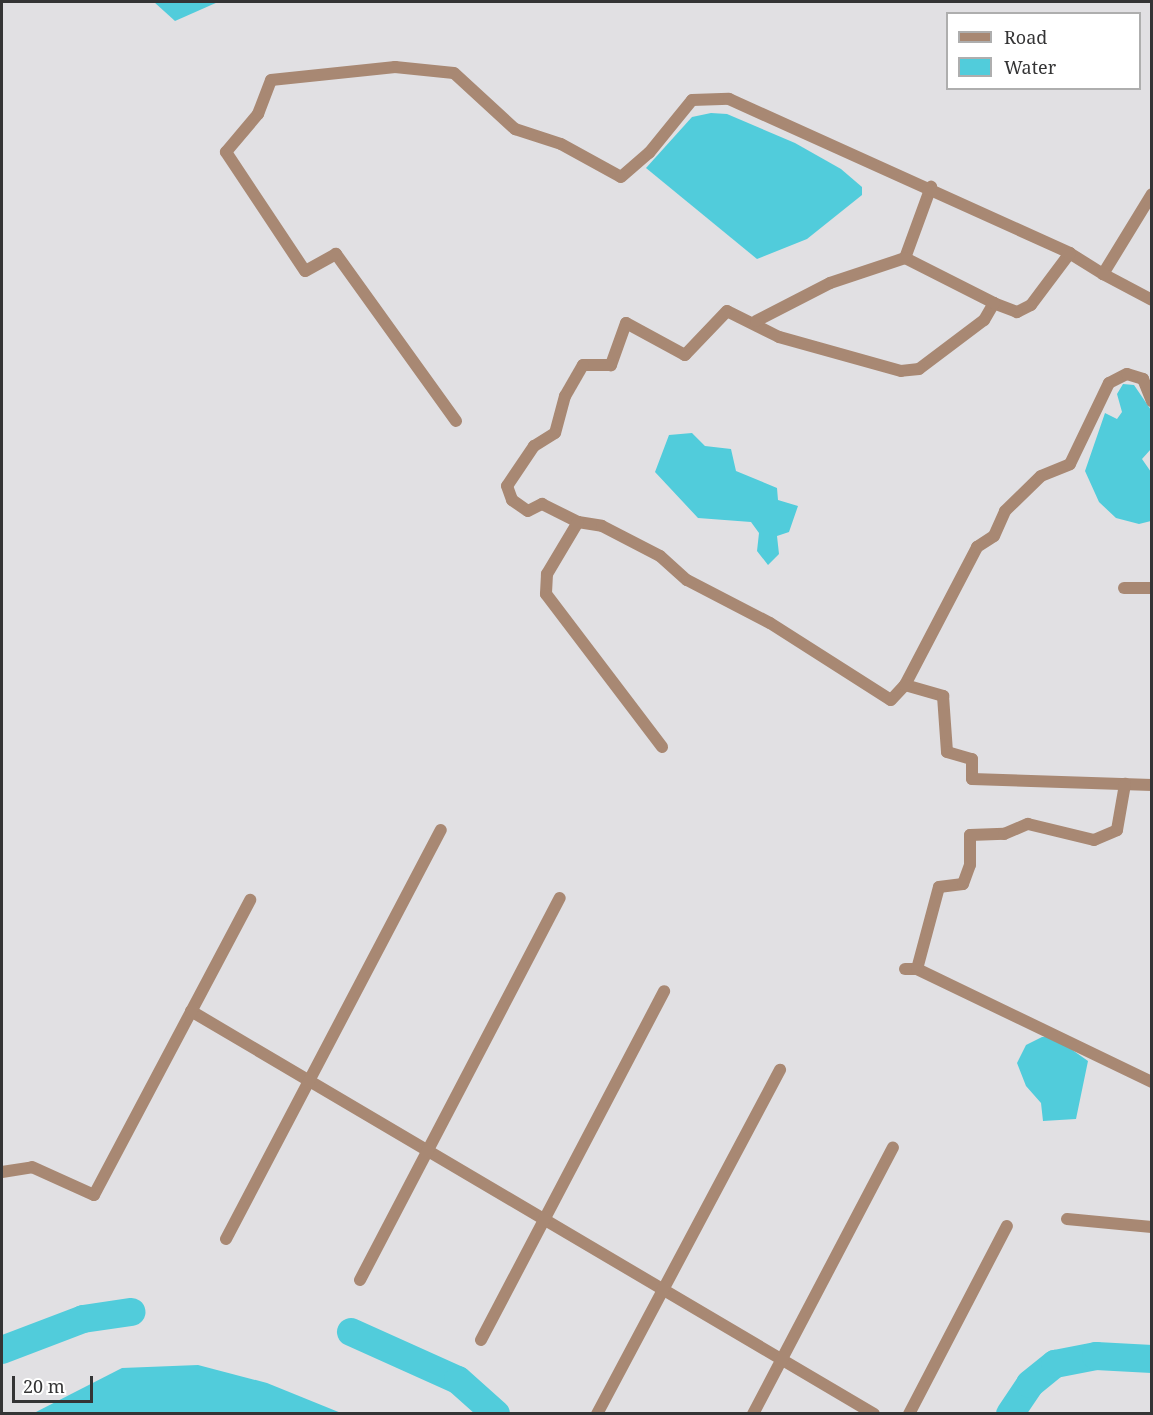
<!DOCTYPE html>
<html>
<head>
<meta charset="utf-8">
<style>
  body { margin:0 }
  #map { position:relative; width:1153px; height:1415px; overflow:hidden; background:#e1e0e3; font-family:"Noto Serif",serif }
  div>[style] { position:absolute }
  .water>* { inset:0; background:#51ccdb }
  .canal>* { height:28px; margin:-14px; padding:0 14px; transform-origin:14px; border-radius:14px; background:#51ccdb }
  .street>* { height:12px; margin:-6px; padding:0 6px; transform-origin:6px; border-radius:6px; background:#a88873 }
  span { translate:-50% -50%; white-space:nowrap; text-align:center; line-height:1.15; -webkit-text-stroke:4.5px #fff; paint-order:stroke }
  .frame { position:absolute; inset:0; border:3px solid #343435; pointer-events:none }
  .legend { position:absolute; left:946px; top:12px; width:195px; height:78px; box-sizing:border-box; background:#fff; border:2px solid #aeaeae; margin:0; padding:8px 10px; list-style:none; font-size:18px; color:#343435 }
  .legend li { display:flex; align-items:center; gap:12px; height:30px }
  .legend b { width:30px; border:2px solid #aeaeae }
  .scale { position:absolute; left:12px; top:1376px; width:81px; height:27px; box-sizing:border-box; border:3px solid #343435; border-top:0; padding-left:8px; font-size:18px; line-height:21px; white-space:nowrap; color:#343435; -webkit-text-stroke:4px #fff; paint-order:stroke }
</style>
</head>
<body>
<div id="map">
  <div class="water">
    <div style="clip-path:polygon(154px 2px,218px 2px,175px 21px)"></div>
    <div style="clip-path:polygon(711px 113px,727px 114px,795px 143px,841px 169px,862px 187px,862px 195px,807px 239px,757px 259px,646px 168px,692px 117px)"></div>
    <div style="clip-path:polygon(1123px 384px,1134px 385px,1151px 410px,1151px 449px,1142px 459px,1151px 472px,1151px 521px,1139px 524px,1116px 518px,1099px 502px,1085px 471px,1105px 413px,1117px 419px,1122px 412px,1117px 394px)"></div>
    <div style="clip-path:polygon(692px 433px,705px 446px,731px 449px,736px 471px,777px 488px,778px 500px,798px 506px,789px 532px,777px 536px,779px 554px,768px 565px,757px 551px,759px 533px,751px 522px,698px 518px,655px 472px,669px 435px)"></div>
    <div style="clip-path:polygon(1042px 1037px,1054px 1037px,1088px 1061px,1076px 1119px,1043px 1121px,1041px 1103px,1026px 1086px,1017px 1063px,1026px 1045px)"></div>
    <div style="clip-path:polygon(198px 1365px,267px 1383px,341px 1413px,34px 1413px,122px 1368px)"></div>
  </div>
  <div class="canal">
    <div style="left:351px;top:1332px;width:117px;rotate:24.2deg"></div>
    <div style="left:458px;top:1380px;width:51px;rotate:41.8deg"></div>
    <div style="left:2px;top:1350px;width:87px;rotate:-20.9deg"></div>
    <div style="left:83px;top:1319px;width:49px;rotate:-8.3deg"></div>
    <div style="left:1010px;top:1414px;width:36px;rotate:-56deg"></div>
    <div style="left:1030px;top:1384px;width:32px;rotate:-39deg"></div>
    <div style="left:1055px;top:1364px;width:42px;rotate:-11deg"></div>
    <div style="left:1096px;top:1356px;width:56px;rotate:3.1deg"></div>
  </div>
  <div class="street">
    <div style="left:1152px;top:194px;width:94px;rotate:121.5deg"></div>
    <div style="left:1103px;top:274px;width:39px;rotate:-148deg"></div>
    <div style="left:1070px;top:253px;width:65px;rotate:126.9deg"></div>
    <div style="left:1031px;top:305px;width:16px;rotate:153deg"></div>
    <div style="left:1017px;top:312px;width:25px;rotate:-159deg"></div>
    <div style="left:994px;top:303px;width:20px;rotate:120deg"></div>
    <div style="left:984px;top:320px;width:81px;rotate:143deg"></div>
    <div style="left:919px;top:369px;width:18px;rotate:174deg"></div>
    <div style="left:901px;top:371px;width:127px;rotate:-164.4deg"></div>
    <div style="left:779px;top:337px;width:58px;rotate:-153.4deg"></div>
    <div style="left:727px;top:311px;width:61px;rotate:133.7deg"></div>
    <div style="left:685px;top:355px;width:67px;rotate:-151.5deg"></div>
    <div style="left:626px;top:323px;width:45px;rotate:109.7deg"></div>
    <div style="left:611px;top:365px;width:28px;rotate:180deg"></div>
    <div style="left:583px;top:365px;width:36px;rotate:120deg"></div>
    <div style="left:565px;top:396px;width:38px;rotate:105deg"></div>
    <div style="left:555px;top:433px;width:25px;rotate:148deg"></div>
    <div style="left:534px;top:446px;width:48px;rotate:124deg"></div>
    <div style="left:507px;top:486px;width:15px;rotate:70deg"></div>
    <div style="left:512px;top:500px;width:19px;rotate:35deg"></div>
    <div style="left:528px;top:511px;width:16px;rotate:-27deg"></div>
    <div style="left:542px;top:504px;width:40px;rotate:26.6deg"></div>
    <div style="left:578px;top:522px;width:24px;rotate:9deg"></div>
    <div style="left:602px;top:526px;width:65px;rotate:27.3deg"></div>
    <div style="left:660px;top:556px;width:36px;rotate:42deg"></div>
    <div style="left:687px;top:580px;width:93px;rotate:27.4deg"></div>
    <div style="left:770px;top:623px;width:143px;rotate:32.5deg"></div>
    <div style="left:891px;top:700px;width:21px;rotate:-47deg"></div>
    <div style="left:905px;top:685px;width:156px;rotate:-62.4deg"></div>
    <div style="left:977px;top:547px;width:20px;rotate:-33deg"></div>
    <div style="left:994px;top:536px;width:27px;rotate:-66deg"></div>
    <div style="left:1005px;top:511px;width:50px;rotate:-44.2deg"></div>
    <div style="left:1041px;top:476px;width:31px;rotate:-22deg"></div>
    <div style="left:1070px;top:464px;width:90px;rotate:-64.3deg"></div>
    <div style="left:1109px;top:383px;width:20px;rotate:-27deg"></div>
    <div style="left:1127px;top:374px;width:17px;rotate:17deg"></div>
    <div style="left:1143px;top:379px;width:24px;rotate:68deg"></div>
    <div style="left:905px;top:258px;width:76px;rotate:-69.9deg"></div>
    <div style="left:1103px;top:274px;width:55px;rotate:28deg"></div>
    <div style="left:756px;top:321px;width:83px;rotate:-27.2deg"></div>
    <div style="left:830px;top:283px;width:79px;rotate:-18.4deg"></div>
    <div style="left:905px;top:258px;width:100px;rotate:26.8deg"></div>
    <div style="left:456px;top:421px;width:206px;rotate:-125.7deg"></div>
    <div style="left:336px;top:254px;width:35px;rotate:151deg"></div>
    <div style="left:305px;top:271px;width:143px;rotate:-123.6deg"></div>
    <div style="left:226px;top:152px;width:50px;rotate:-49.9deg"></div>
    <div style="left:258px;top:114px;width:36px;rotate:-69deg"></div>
    <div style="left:271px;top:80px;width:125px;rotate:-6deg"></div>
    <div style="left:395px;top:67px;width:59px;rotate:5.8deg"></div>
    <div style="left:454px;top:73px;width:83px;rotate:42.6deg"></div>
    <div style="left:515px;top:129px;width:48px;rotate:18.1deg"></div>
    <div style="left:561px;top:144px;width:68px;rotate:28.8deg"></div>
    <div style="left:621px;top:177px;width:37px;rotate:-41deg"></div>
    <div style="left:649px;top:153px;width:68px;rotate:-50.9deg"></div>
    <div style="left:692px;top:100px;width:37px;rotate:-2deg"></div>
    <div style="left:729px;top:99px;width:374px;rotate:24.3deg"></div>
    <div style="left:578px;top:522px;width:61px;rotate:120.8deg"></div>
    <div style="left:547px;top:574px;width:20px;rotate:93deg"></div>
    <div style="left:546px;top:594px;width:192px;rotate:52.8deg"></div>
    <div style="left:1124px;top:588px;width:28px"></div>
    <div style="left:905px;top:685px;width:40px;rotate:16deg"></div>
    <div style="left:943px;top:696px;width:56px;rotate:85.9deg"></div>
    <div style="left:947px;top:752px;width:26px;rotate:16deg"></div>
    <div style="left:972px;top:759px;width:20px;rotate:90deg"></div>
    <div style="left:972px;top:779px;width:180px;rotate:1.9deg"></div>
    <div style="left:905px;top:969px;width:12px"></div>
    <div style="left:917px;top:969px;width:261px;rotate:25.7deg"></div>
    <div style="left:917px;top:969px;width:85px;rotate:-75deg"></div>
    <div style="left:939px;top:887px;width:24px;rotate:-7deg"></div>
    <div style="left:963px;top:884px;width:20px;rotate:-70deg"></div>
    <div style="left:970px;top:865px;width:30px;rotate:-90deg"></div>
    <div style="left:970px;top:835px;width:34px;rotate:-2deg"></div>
    <div style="left:1004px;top:834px;width:26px;rotate:-23deg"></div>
    <div style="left:1028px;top:824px;width:68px;rotate:13.6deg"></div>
    <div style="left:1094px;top:840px;width:25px;rotate:-23deg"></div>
    <div style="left:1117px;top:830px;width:47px;rotate:-80.1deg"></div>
    <div style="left:191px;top:1011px;width:793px;rotate:30.54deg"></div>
    <div style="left:2px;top:1172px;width:30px;rotate:-9deg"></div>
    <div style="left:32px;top:1167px;width:68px;rotate:24.3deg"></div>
    <div style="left:94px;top:1195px;width:334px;rotate:-62.1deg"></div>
    <div style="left:1067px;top:1219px;width:85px;rotate:5.4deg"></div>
    <div style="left:226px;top:1239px;width:462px;rotate:-62.3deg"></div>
    <div style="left:360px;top:1280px;width:431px;rotate:-62.4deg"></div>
    <div style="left:481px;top:1340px;width:394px;rotate:-62.3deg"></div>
    <div style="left:597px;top:1414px;width:390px;rotate:-62deg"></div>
    <div style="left:753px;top:1414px;width:301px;rotate:-62.3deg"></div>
    <div style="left:909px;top:1414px;width:212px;rotate:-62.5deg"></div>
  </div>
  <div class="frame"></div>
  <ul class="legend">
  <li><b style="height:8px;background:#a88873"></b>Road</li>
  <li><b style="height:16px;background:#51ccdb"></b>Water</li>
  </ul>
  <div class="scale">20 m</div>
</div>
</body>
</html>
